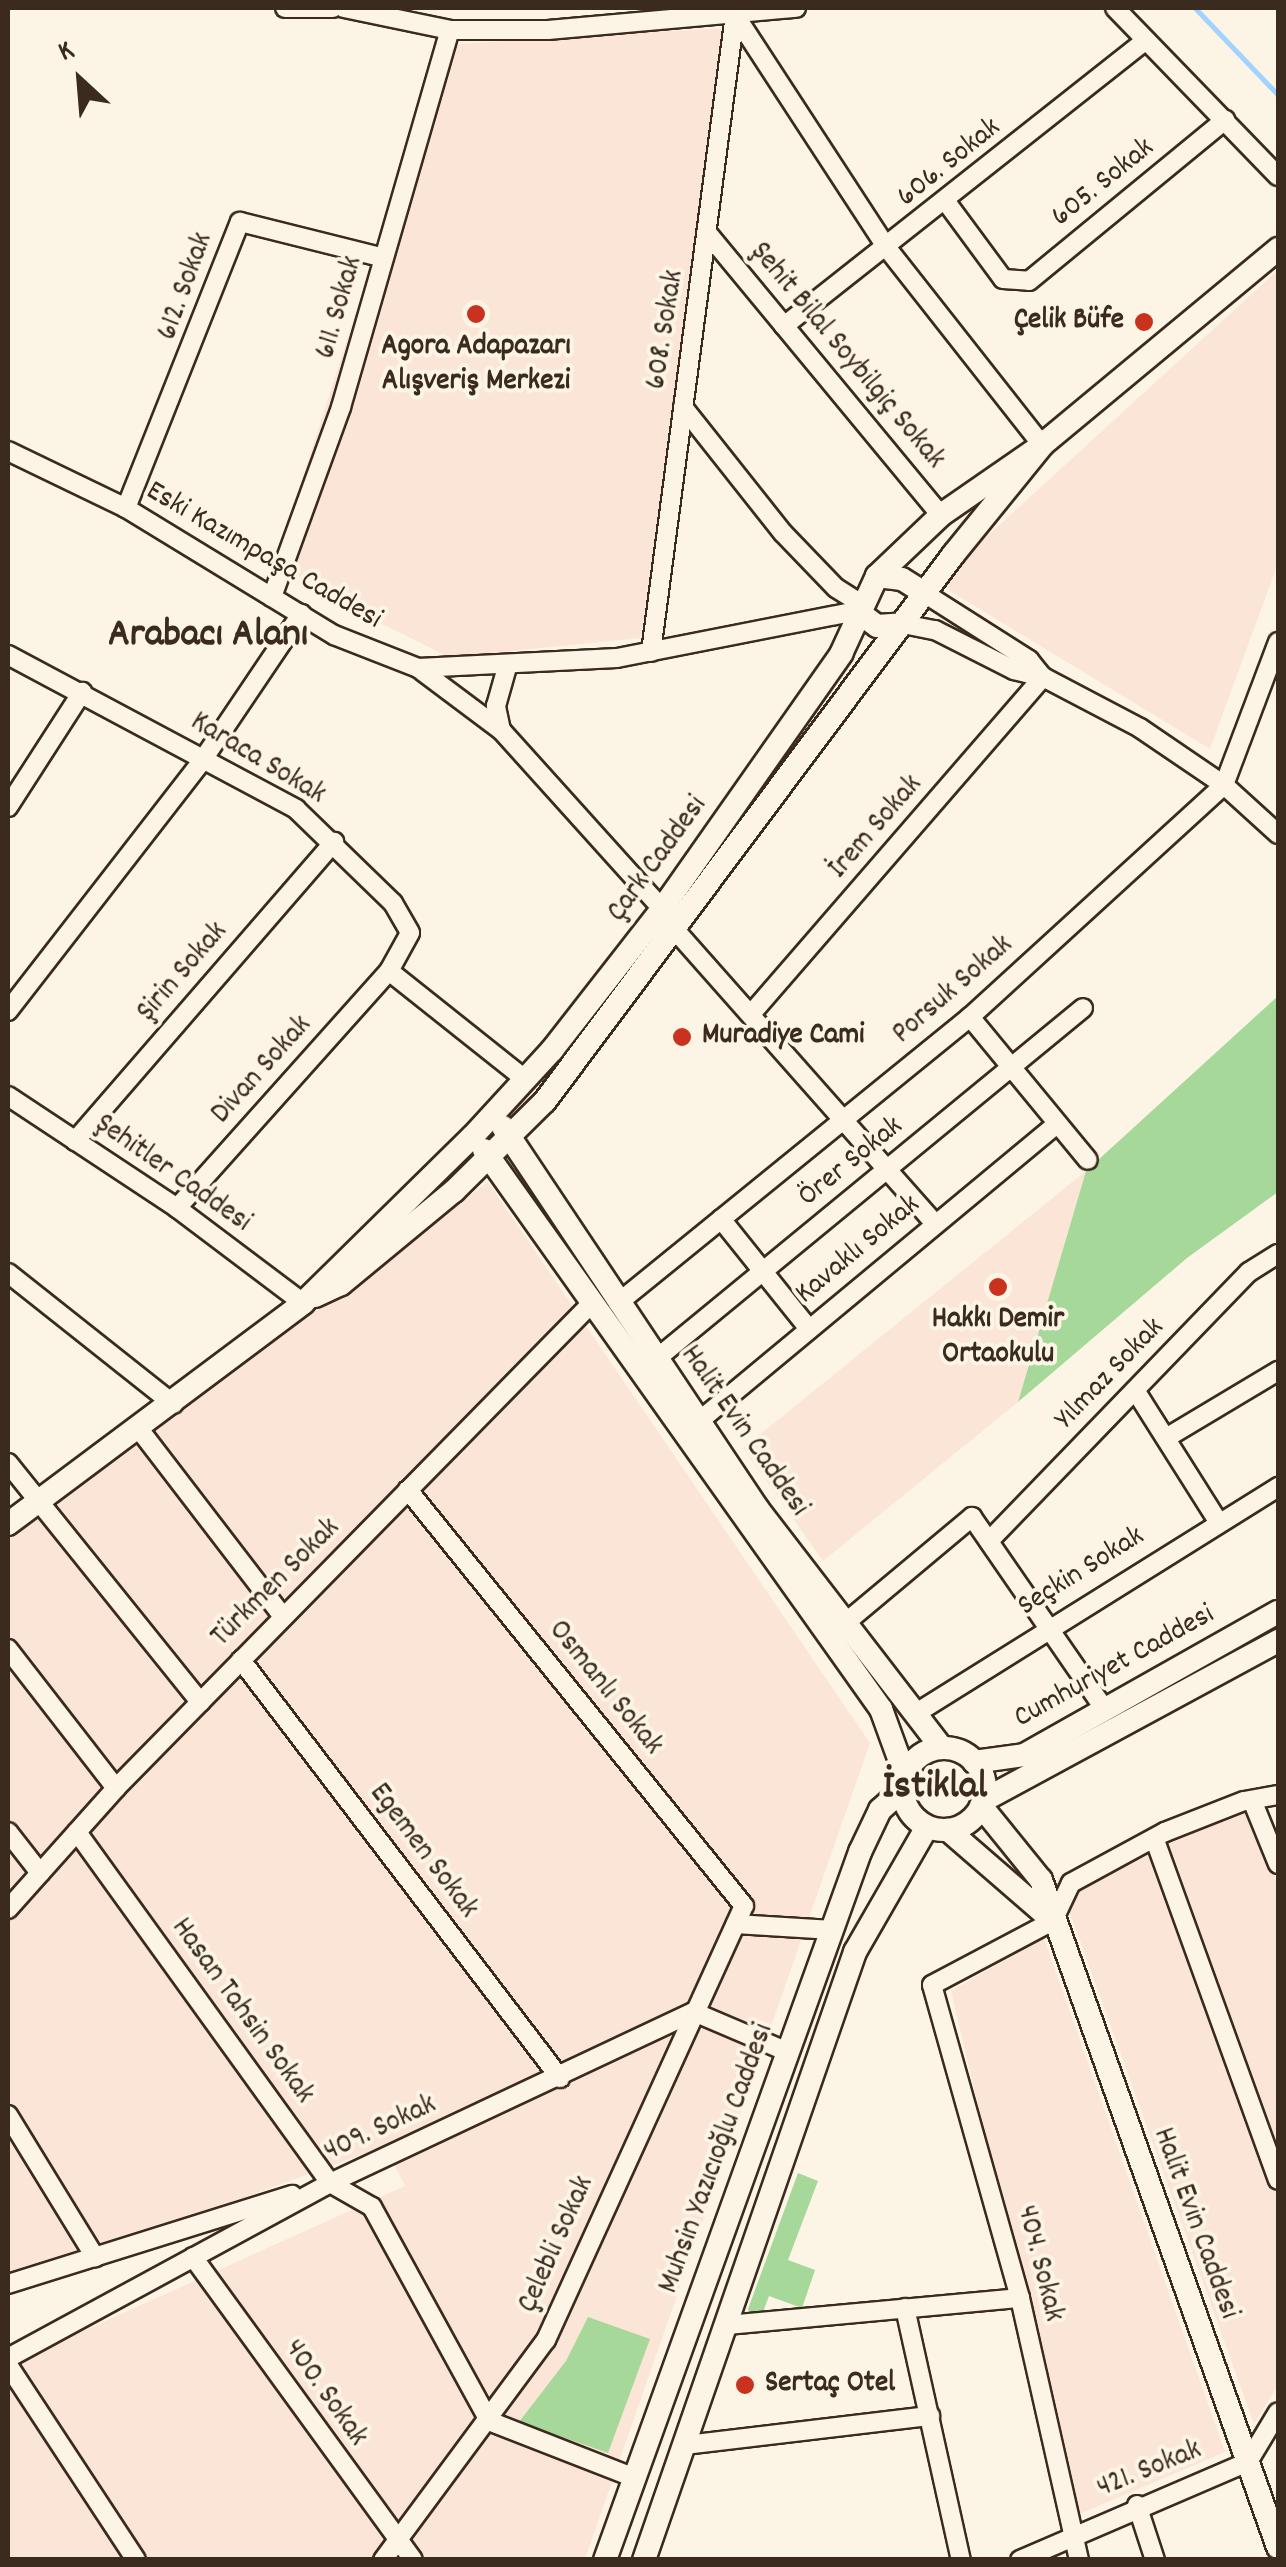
<!DOCTYPE html>
<html>
<head>
<meta charset="utf-8">
<style>
  body { margin:0 }
  #map { position:relative; width:1286px; height:2567px; overflow:hidden; background:#fcf5e5; font-family:Dekko,sans-serif }
  div>[style] { position:absolute }
  .built>* { inset:0; background:#fbe5d7 }
  .green>* { inset:0; background:#a5d899 }
  .stream>* { height:5px; margin:-2.5px; padding:0 2.5px; transform-origin:2.5px; border-radius:2.5px; background:#a2d2fe }
  .roads { filter:drop-shadow(2px 0 #3b2a1e) drop-shadow(-2px 0 #3b2a1e) drop-shadow(0 2px #3b2a1e) drop-shadow(0 -2px #3b2a1e) }
  .minor>* { height:18px; margin:-9px; padding:0 9px; transform-origin:9px; border-radius:9px; background:#fcf5e5 }
  .major>* { height:22px; margin:-11px; padding:0 11px; transform-origin:11px; border-radius:11px; background:#fcf5e5 }
  .major>.ring { margin:-11px; padding:0; box-sizing:content-box; background:none; border:22px solid #fcf5e5; border-radius:50% }
  .dots>* { width:28px; height:28px; translate:-50% -50%; box-sizing:border-box; border:5px solid #fcf5e5; border-radius:50% }
  span { translate:-50% -50%; white-space:nowrap; text-align:center; line-height:1.15; -webkit-text-stroke:8px #fcf5e5; paint-order:stroke }
  .street-label { font-size:30px; color:#3b2a1e }
  .poi-label { font-size:30px; color:#3b2a1e; font-weight:700 }
  .right { translate:-100% -50%; text-align:right }
  .left { translate:0 -50%; text-align:left }
  .district-label { font-size:40px; color:#3b2a1e; font-weight:700 }
  .frame { position:absolute; inset:0; border:10px solid #3b2a1e; pointer-events:none }
  .north { position:absolute; left:30px; top:30px; width:100px; height:100px; -webkit-text-stroke:8px #fcf5e5; paint-order:stroke; rotate:334deg; font-size:28px; font-weight:700; line-height:40px; text-align:center; color:#3b2a1e }
  .north::after { content:''; display:block; margin:auto; width:35px; height:45px; background:#3b2a1e; clip-path:polygon(50% 0,100% 100%,50% 72%,0 100%) }
</style>
</head>
<body>
<div id="map">
  <div class="built">
    <div style="clip-path:polygon(725px 28px,641px 638px,449px 657px,273px 570px,442px 45px)"></div>
    <div style="clip-path:polygon(1278px 270px,1278px 563px,1210px 749px,950px 591px,947px 573px)"></div>
    <div style="clip-path:polygon(1086px 1171px,1018px 1402px,823px 1561px,743px 1448px)"></div>
    <div style="clip-path:polygon(488px 1182px,870px 1743px,585px 2559px,8px 2559px,8px 2365px,405px 2186px,385px 2146px,8px 2284px,8px 1536px)"></div>
    <div style="clip-path:polygon(1245px 1804px,1278px 1886px,1278px 2385px,1254px 2424px,1057px 1877px)"></div>
    <div style="clip-path:polygon(1044px 1938px,1225px 2452px,1075px 2516px,951px 1991px)"></div>
  </div>
  <div class="green">
    <div style="clip-path:polygon(1278px 996px,1278px 1192px,1187px 1258px,1018px 1402px,1086px 1171px)"></div>
    <div style="clip-path:polygon(798px 2173px,818px 2181px,788px 2260px,815px 2270px,802px 2308px,769px 2296px,761px 2317px,751px 2316px,748px 2309px)"></div>
    <div style="clip-path:polygon(588px 2317px,650px 2339px,608px 2453px,519px 2422px,566px 2361px)"></div>
  </div>
  <div class="stream">
    <div style="left:1195px;top:8px;width:120px;rotate:46.3deg"></div>
  </div>
  <div class="roads">
    <div class="minor">
      <div style="left:285px;top:8px;width:48px"></div>
      <div style="left:344px;top:8px;width:108px;rotate:11.7deg"></div>
      <div style="left:450px;top:30px;width:98px"></div>
      <div style="left:548px;top:30px;width:249px;rotate:-5.1deg"></div>
      <div style="left:1115px;top:8px;width:234px;rotate:45.9deg"></div>
      <div style="left:735px;top:15px;width:278px;rotate:56.9deg"></div>
      <div style="left:887px;top:248px;width:251px;rotate:51.8deg"></div>
      <div style="left:947px;top:203px;width:94px;rotate:53.6deg"></div>
      <div style="left:1003px;top:279px;width:26px;rotate:4deg"></div>
      <div style="left:1029px;top:281px;width:254px;rotate:-39.4deg"></div>
      <div style="left:709px;top:235px;width:364px;rotate:50.4deg"></div>
      <div style="left:784px;top:326px;width:461px;rotate:-38.3deg"></div>
      <div style="left:683px;top:407px;width:161px;rotate:51.6deg"></div>
      <div style="left:783px;top:533px;width:76px;rotate:46.1deg"></div>
      <div style="left:836px;top:588px;width:28px;rotate:32deg"></div>
      <div style="left:8px;top:451px;width:131px;rotate:25.8deg"></div>
      <div style="left:126px;top:508px;width:244px;rotate:31.4deg"></div>
      <div style="left:334px;top:635px;width:90px;rotate:21.4deg"></div>
      <div style="left:418px;top:668px;width:199px;rotate:-2.9deg"></div>
      <div style="left:617px;top:658px;width:245px;rotate:-11.1deg"></div>
      <div style="left:126px;top:508px;width:308px;rotate:-68.3deg"></div>
      <div style="left:240px;top:222px;width:148px;rotate:14deg"></div>
      <div style="left:924px;top:593px;width:125px;rotate:32.5deg"></div>
      <div style="left:1029px;top:660px;width:22px;rotate:51deg"></div>
      <div style="left:272px;top:597px;width:202px;rotate:-70deg"></div>
      <div style="left:341px;top:407px;width:392px;rotate:-73.9deg"></div>
      <div style="left:903px;top:624px;width:33px;rotate:11deg"></div>
      <div style="left:935px;top:630px;width:89px;rotate:26.9deg"></div>
      <div style="left:1014px;top:670px;width:30px;rotate:14deg"></div>
      <div style="left:1043px;top:677px;width:110px;rotate:27.7deg"></div>
      <div style="left:1140px;top:728px;width:102px;rotate:34.2deg"></div>
      <div style="left:1224px;top:785px;width:73px;rotate:42.2deg"></div>
      <div style="left:651px;top:652px;width:643px;rotate:-82.49deg"></div>
      <div style="left:8px;top:655px;width:327px;rotate:28.1deg"></div>
      <div style="left:296px;top:809px;width:135px;rotate:44.1deg"></div>
      <div style="left:393px;top:903px;width:34px;rotate:60deg"></div>
      <div style="left:410px;top:933px;width:43px;rotate:118.9deg"></div>
      <div style="left:389px;top:971px;width:175px;rotate:38.5deg"></div>
      <div style="left:422px;top:671px;width:99px;rotate:36.8deg"></div>
      <div style="left:501px;top:730px;width:241px;rotate:48deg"></div>
      <div style="left:501px;top:730px;width:25px;rotate:-102deg"></div>
      <div style="left:496px;top:706px;width:41px;rotate:-74.2deg"></div>
      <div style="left:8px;top:807px;width:137px;rotate:-57.2deg"></div>
      <div style="left:676px;top:931px;width:390px;rotate:48.5deg"></div>
      <div style="left:8px;top:1011px;width:320px;rotate:-52.2deg"></div>
      <div style="left:204px;top:758px;width:174px;rotate:-56deg"></div>
      <div style="left:751px;top:1014px;width:446px;rotate:-49.1deg"></div>
      <div style="left:970px;top:1017px;width:185px;rotate:50.5deg"></div>
      <div style="left:8px;top:1096px;width:203px;rotate:33.5deg"></div>
      <div style="left:177px;top:1208px;width:158px;rotate:37deg"></div>
      <div style="left:75px;top:1141px;width:396px;rotate:-49.1deg"></div>
      <div style="left:177px;top:1208px;width:318px;rotate:-48.2deg"></div>
      <div style="left:721px;top:1219px;width:141px;rotate:51.3deg"></div>
      <div style="left:8px;top:1273px;width:211px;rotate:38.4deg"></div>
      <div style="left:618px;top:1303px;width:454px;rotate:-39.1deg"></div>
      <div style="left:970px;top:1017px;width:344px;rotate:-42.4deg"></div>
      <div style="left:1224px;top:785px;width:153px;rotate:-69.3deg"></div>
      <div style="left:655px;top:1360px;width:554px;rotate:-39.43deg"></div>
      <div style="left:1135px;top:1390px;width:157px;rotate:57.7deg"></div>
      <div style="left:698px;top:1422px;width:467px;rotate:-39.7deg"></div>
      <div style="left:139px;top:1429px;width:237px;rotate:52.5deg"></div>
      <div style="left:1166px;top:1438px;width:131px;rotate:-30.9deg"></div>
      <div style="left:8px;top:1463px;width:307px;rotate:51.2deg"></div>
      <div style="left:989px;top:1541px;width:374px;rotate:-46deg"></div>
      <div style="left:1249px;top:1272px;width:34px;rotate:-32deg"></div>
      <div style="left:844px;top:1624px;width:167px;rotate:-39.9deg"></div>
      <div style="left:972px;top:1517px;width:234px;rotate:55.4deg"></div>
      <div style="left:8px;top:1649px;width:176px;rotate:52.2deg"></div>
      <div style="left:241px;top:1660px;width:526px;rotate:52.65deg"></div>
      <div style="left:918px;top:1712px;width:425px;rotate:-32deg"></div>
      <div style="left:1252px;top:1800px;width:69px;rotate:67.9deg"></div>
      <div style="left:8px;top:1832px;width:52px;rotate:52deg"></div>
      <div style="left:77px;top:1832px;width:433px;rotate:54.2deg"></div>
      <div style="left:330px;top:2183px;width:48px;rotate:29.7deg"></div>
      <div style="left:372px;top:2207px;width:244px;rotate:61.3deg"></div>
      <div style="left:489px;top:2421px;width:157px;rotate:21.3deg"></div>
      <div style="left:1156px;top:1843px;width:358px;rotate:70.1deg"></div>
      <div style="left:8px;top:1909px;width:162px;rotate:-48.2deg"></div>
      <div style="left:116px;top:1788px;width:680px;rotate:-45.54deg"></div>
      <div style="left:736px;top:1924px;width:96px;rotate:3.6deg"></div>
      <div style="left:8px;top:2115px;width:167px;rotate:58.5deg"></div>
      <div style="left:193px;top:2257px;width:374px;rotate:54deg"></div>
      <div style="left:8px;top:2284px;width:298px;rotate:-17.4deg"></div>
      <div style="left:905px;top:2308px;width:258px;rotate:77.5deg"></div>
      <div style="left:728px;top:2325px;width:293px;rotate:-5.3deg"></div>
      <div style="left:8px;top:2358px;width:366px;rotate:-28.5deg"></div>
      <div style="left:330px;top:2183px;width:402px;rotate:-25.2deg"></div>
      <div style="left:694px;top:2012px;width:102px;rotate:23.1deg"></div>
      <div style="left:8px;top:2365px;width:233px;rotate:56.7deg"></div>
      <div style="left:685px;top:2445px;width:247px;rotate:-6.8deg"></div>
      <div style="left:1137px;top:2505px;width:58px;rotate:71.9deg"></div>
      <div style="left:383px;top:2560px;width:274px;rotate:-53.5deg"></div>
      <div style="left:546px;top:2340px;width:477px;rotate:-65.5deg"></div>
      <div style="left:744px;top:1906px;width:535px;rotate:-128.93deg"></div>
      <div style="left:1020px;top:2560px;width:248px;rotate:-23.3deg"></div>
      <div style="left:1248px;top:2462px;width:58px;rotate:-59deg"></div>
      <div style="left:1079px;top:2560px;width:269px;rotate:-102.7deg"></div>
      <div style="left:1020px;top:2298px;width:325px;rotate:-105.7deg"></div>
      <div style="left:932px;top:1985px;width:137px;rotate:-27.9deg"></div>
      <div style="left:1053px;top:1921px;width:42px;rotate:-64.7deg"></div>
      <div style="left:1071px;top:1883px;width:107px;rotate:-28.5deg"></div>
      <div style="left:1165px;top:1832px;width:85px;rotate:-21.4deg"></div>
      <div style="left:1244px;top:1801px;width:35px;rotate:-10deg"></div>
    </div>
    <div class="major">
      <div style="left:877px;top:576px;width:25px;rotate:7deg"></div>
      <div style="left:902px;top:579px;width:26px;rotate:32deg"></div>
      <div style="left:857px;top:611px;width:25px;rotate:37deg"></div>
      <div style="left:877px;top:626px;width:26px;rotate:-4deg"></div>
      <div style="left:503px;top:1127px;width:458px;rotate:56.3deg"></div>
      <div style="left:757px;top:1508px;width:303px;rotate:52.4deg"></div>
      <div style="left:484px;top:1150px;width:686px;rotate:54.62deg"></div>
      <div style="left:881px;top:1709px;width:70px;rotate:70deg"></div>
      <div style="left:315px;top:1296px;width:29px;rotate:-25deg"></div>
      <div style="left:341px;top:1284px;width:146px;rotate:-39.5deg"></div>
      <div style="left:454px;top:1191px;width:128px;rotate:-44.7deg"></div>
      <div style="left:545px;top:1101px;width:682px;rotate:-53.23deg"></div>
      <div style="left:953px;top:555px;width:138px;rotate:-50.9deg"></div>
      <div style="left:8px;top:1524px;width:369px;rotate:-36.8deg"></div>
      <div style="left:303px;top:1303px;width:238px;rotate:-44.5deg"></div>
      <div style="left:473px;top:1136px;width:117px;rotate:-47.4deg"></div>
      <div style="left:552px;top:1050px;width:179px;rotate:-52deg"></div>
      <div style="left:662px;top:909px;width:312px;rotate:-54.9deg"></div>
      <div style="left:841px;top:654px;width:86px;rotate:-65.2deg"></div>
      <div style="left:877px;top:576px;width:88px;rotate:-43.6deg"></div>
      <div style="left:941px;top:515px;width:123px;rotate:-34.7deg"></div>
      <div style="left:1042px;top:445px;width:307px;rotate:-39.7deg"></div>
      <div class="ring" style="left:903px;top:1748px;width:60px;height:60px"></div>
      <div style="left:974px;top:1762px;width:50px;rotate:-8deg"></div>
      <div style="left:1024px;top:1755px;width:291px;rotate:-29.4deg"></div>
      <div style="left:984px;top:1800px;width:334px;rotate:-28.4deg"></div>
      <div style="left:981px;top:1806px;width:95px;rotate:51deg"></div>
      <div style="left:1041px;top:1880px;width:708px;rotate:70.44deg"></div>
      <div style="left:948px;top:1830px;width:139px;rotate:40.9deg"></div>
      <div style="left:605px;top:2560px;width:753px;rotate:-70.19deg"></div>
      <div style="left:860px;top:1852px;width:47px;rotate:-64.5deg"></div>
      <div style="left:880px;top:1810px;width:31px;rotate:-42deg"></div>
      <div style="left:644px;top:2560px;width:644px;rotate:-70.86deg"></div>
      <div style="left:855px;top:1952px;width:144px;rotate:-60.1deg"></div>
    </div>
  </div>
  <div class="dots">
    <div style="left:476px;top:314px;background:#c8321e"></div>
    <div style="left:1144px;top:322px;background:#c8321e"></div>
    <div style="left:682px;top:1037px;background:#c8321e"></div>
    <div style="left:998px;top:1287px;background:#c8321e"></div>
    <div style="left:745px;top:2385px;background:#c8321e"></div>
  </div>
  <div class="street-label">
    <span style="left:950px;top:164px;rotate:-39deg">606. Sokak</span>
    <span style="left:1104px;top:184px;rotate:-39deg">605. Sokak</span>
    <span style="left:187px;top:287px;rotate:-70deg">612. Sokak</span>
    <span style="left:341px;top:308px;rotate:-74deg">611. Sokak</span>
    <span style="left:667px;top:330px;rotate:-81deg">608. Sokak</span>
    <span style="left:846px;top:357px;rotate:50deg">Şehit Bilal Soybilgiç Sokak</span>
    <span style="left:263px;top:557px;rotate:30deg">Eski Kazımpaşa Caddesi</span>
    <span style="left:257px;top:760px;rotate:31deg">Karaca Sokak</span>
    <span style="left:877px;top:828px;rotate:-49deg">İrem Sokak</span>
    <span style="left:659px;top:860px;rotate:-54deg">Çark Caddesi</span>
    <span style="left:184px;top:973px;rotate:-49deg">Şirin Sokak</span>
    <span style="left:954px;top:991px;rotate:-41deg">Porsuk Sokak</span>
    <span style="left:263px;top:1071px;rotate:-48deg">Divan Sokak</span>
    <span style="left:852px;top:1163px;rotate:-39deg">Örer Sokak</span>
    <span style="left:172px;top:1175px;rotate:35deg">Şehitler Caddesi</span>
    <span style="left:859px;top:1251px;rotate:-40deg">Kavaklı Sokak</span>
    <span style="left:1111px;top:1375px;rotate:-46deg">Yılmaz Sokak</span>
    <span style="left:743px;top:1432px;rotate:55deg">Halit Evin Caddesi</span>
    <span style="left:1082px;top:1573px;rotate:-32deg">Seçkin Sokak</span>
    <span style="left:277px;top:1584px;rotate:-45deg">Türkmen Sokak</span>
    <span style="left:1115px;top:1668px;rotate:-29deg">Cumhuriyet Caddesi</span>
    <span style="left:604px;top:1689px;rotate:51deg">Osmanlı Sokak</span>
    <span style="left:422px;top:1852px;rotate:53deg">Egemen Sokak</span>
    <span style="left:241px;top:2012px;rotate:54deg">Hasan Tahsin Sokak</span>
    <span style="left:381px;top:2130px;rotate:-25deg">409. Sokak</span>
    <span style="left:718px;top:2159px;rotate:-70deg">Muhsin Yazıcıoğlu Caddesi</span>
    <span style="left:1194px;top:2224px;rotate:70deg">Halit Evin Caddesi</span>
    <span style="left:558px;top:2245px;rotate:-66deg">Çelebli Sokak</span>
    <span style="left:1038px;top:2264px;rotate:76deg">404. Sokak</span>
    <span style="left:324px;top:2394px;rotate:55deg">400. Sokak</span>
    <span style="left:1150px;top:2471px;rotate:-22deg">421. Sokak</span>
  </div>
  <div class="poi-label">
    <span class="right" style="left:1124px;top:322px">Çelik Büfe</span>
    <span style="left:476px;top:365px">Agora Adapazarı<br>Alışveriş Merkezi</span>
    <span class="left" style="left:702px;top:1037px">Muradiye Cami</span>
    <span style="left:998px;top:1338px">Hakkı Demir<br>Ortaokulu</span>
    <span class="left" style="left:765px;top:2385px">Sertaç Otel</span>
  </div>
  <div class="district-label">
    <span style="left:208px;top:637px">Arabacı Alanı</span>
    <span style="left:935px;top:1789px">İstiklal</span>
  </div>
  <div class="frame"></div>
  <div class="north">K</div>
</div>
</body>
</html>
